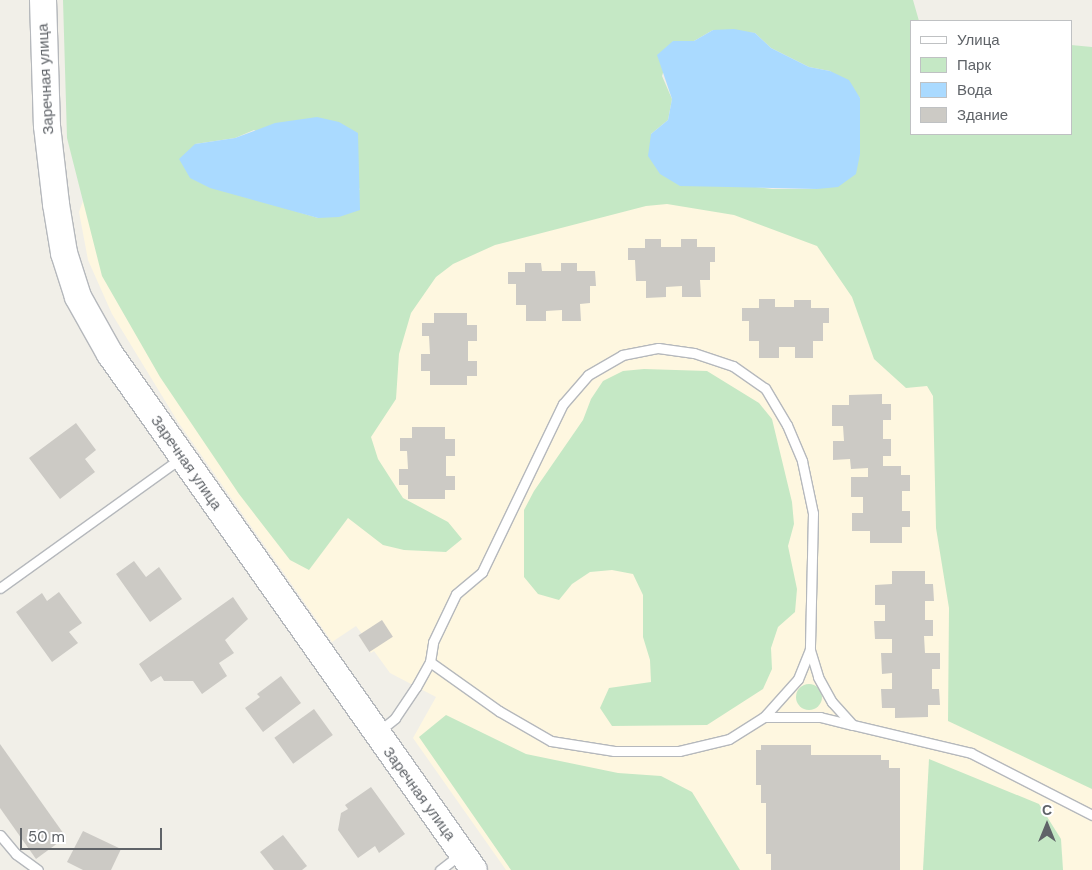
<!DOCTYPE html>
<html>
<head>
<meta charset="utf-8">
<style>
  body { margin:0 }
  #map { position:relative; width:1092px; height:870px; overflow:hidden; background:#f1efe8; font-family:"DM Sans",sans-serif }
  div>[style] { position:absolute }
  .commercial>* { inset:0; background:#fef7e0 }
  .green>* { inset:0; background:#c5e8c5 }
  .round { border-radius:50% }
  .water>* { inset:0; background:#aadaff }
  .building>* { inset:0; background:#cccac5; transform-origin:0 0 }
  .roads { filter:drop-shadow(1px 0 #b5b8bc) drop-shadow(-1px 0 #b5b8bc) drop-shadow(0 1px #b5b8bc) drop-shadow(0 -1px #b5b8bc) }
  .service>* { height:9px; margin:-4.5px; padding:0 4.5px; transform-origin:4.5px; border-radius:4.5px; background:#fff }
  .secondary>* { height:26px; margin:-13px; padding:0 13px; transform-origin:13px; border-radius:13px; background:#fff }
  span { translate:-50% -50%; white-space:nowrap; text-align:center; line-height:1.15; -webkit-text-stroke:4.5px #fff; paint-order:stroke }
  .street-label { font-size:15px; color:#5f6368 }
  .legend { position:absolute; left:910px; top:20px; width:162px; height:115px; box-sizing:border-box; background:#fff; border:1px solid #bfc1c3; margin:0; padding:6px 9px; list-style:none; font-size:15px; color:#5f6368 }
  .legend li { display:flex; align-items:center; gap:10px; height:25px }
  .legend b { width:25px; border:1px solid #bfc1c3 }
  .north { position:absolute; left:1022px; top:800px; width:50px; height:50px; -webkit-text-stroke:4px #fff; paint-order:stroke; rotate:0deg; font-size:14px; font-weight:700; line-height:20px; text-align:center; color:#5f6368 }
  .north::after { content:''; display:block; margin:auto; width:18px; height:22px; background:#5f6368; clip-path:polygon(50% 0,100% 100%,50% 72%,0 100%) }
  .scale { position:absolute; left:20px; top:828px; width:142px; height:22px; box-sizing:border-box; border:2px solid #5f6368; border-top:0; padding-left:6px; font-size:15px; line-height:18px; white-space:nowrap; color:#5f6368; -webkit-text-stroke:4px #fff; paint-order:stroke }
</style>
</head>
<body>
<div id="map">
  <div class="commercial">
    <div style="clip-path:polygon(88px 187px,259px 228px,548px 189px,839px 209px,900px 310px,945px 426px,1092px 761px,1092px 870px,506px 870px,413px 738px,436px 697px,390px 673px,374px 651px,371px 653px,359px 636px,362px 634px,356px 626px,332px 642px,178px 422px,112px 314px,88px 260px,79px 212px)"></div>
  </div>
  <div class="green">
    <div style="clip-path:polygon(evenodd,63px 0,913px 0,919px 21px,911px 21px,911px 134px,1071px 134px,1071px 45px,1092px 47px,1092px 789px,948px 721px,949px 608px,936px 528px,933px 396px,927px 386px,906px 388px,874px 359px,852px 297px,817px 246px,734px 215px,667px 204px,646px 206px,495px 245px,453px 264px,436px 277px,411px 313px,399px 354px,396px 399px,371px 437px,378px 459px,403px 498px,448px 522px,462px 539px,446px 552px,404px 550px,383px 545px,348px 518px,309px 570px,290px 560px,239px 494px,160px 377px,102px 276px,67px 138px,63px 0,713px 30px,755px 33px,771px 48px,809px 67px,830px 71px,860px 98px,860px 154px,817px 189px,772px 189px,748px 186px,651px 134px,668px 120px,672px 99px,662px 76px,673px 41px,694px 41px,713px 30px,63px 0,254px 130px,360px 189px,318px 218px,275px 205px,195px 144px,235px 138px,254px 130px)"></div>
    <div style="clip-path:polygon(644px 369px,707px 371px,759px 403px,772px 419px,792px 502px,794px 524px,788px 546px,797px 589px,795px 612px,778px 627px,771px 648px,772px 669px,763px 689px,707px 725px,612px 726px,600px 708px,609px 688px,651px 682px,650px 660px,643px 637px,643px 595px,633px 574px,612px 570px,590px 572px,572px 584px,559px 600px,538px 594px,524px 577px,524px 510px,534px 491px,583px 420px,591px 399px,603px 381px,623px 371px)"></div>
    <div class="round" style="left:796px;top:684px;width:26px;height:26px"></div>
    <div style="clip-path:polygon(446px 715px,526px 754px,618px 773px,661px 776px,692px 792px,740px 870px,511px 870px,419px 737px)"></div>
    <div style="clip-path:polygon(929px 759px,1039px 804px,1061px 839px,1063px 870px,923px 870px)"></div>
  </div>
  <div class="water">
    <div style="clip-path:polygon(734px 29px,755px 33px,771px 48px,809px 67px,830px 71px,849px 80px,860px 98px,860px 154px,856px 174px,838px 187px,817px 189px,680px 186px,660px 174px,648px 156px,651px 134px,668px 120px,672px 99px,657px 55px,673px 41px,694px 41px,713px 30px)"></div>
    <div style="clip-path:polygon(317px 117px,339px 122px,358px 133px,360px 210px,339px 217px,318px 218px,210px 188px,190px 178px,179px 159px,195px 144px,235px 138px,275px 123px)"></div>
  </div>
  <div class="building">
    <div style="clip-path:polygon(645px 239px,661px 239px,661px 247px,681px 247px,681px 239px,697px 239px,697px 247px,715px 247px,715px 262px,710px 262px,710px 280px,700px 280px,701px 297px,682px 297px,682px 286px,666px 287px,666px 297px,646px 298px,646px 281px,636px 281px,635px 260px,628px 260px,628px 248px,645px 248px)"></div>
    <div style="clip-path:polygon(525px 263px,541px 263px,542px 271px,561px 271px,561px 263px,577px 263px,577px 271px,595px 271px,596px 286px,590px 286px,590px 303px,580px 304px,581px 321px,562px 321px,562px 310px,546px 311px,546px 321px,526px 321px,526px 305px,516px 305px,516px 284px,508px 284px,508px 272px,525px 272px)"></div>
    <div style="clip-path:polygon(759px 299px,775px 299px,775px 307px,794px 307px,794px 300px,811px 300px,811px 308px,829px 308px,829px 323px,823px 323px,823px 341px,813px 341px,813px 358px,795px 358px,795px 347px,779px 347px,779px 358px,759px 358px,759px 341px,749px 341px,749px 321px,742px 321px,742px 308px,759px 308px)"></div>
    <div style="clip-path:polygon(434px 313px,467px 313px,467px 325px,477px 325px,477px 341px,468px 341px,468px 361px,477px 361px,477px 376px,467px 376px,467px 385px,430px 385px,430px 371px,421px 371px,421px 354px,430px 354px,429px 336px,422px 336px,422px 323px,434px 323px)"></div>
    <div style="clip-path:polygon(882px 394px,882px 404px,891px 404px,891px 420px,883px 420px,883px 439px,891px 439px,891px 456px,883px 456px,883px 466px,901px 466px,901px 475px,910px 475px,910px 491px,902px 491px,902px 511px,910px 511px,910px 527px,902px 527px,902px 543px,870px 543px,870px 531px,852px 531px,852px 513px,863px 513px,863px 497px,851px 497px,851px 477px,868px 477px,868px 468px,851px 469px,850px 459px,833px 460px,833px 441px,844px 441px,843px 426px,832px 426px,832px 405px,849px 405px,849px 395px)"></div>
    <div style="clip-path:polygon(76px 423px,96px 450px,85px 459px,95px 472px,60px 499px,29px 458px)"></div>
    <div style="clip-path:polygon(412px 427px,445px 427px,445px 439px,455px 439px,455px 456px,446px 456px,446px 476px,455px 476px,455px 490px,445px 490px,445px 499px,408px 499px,408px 485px,399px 485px,399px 469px,408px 469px,407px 451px,400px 451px,400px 438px,412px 438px)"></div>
    <div style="clip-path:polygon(134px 561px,146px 577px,159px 567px,182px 599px,150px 622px,116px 574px)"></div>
    <div style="clip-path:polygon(892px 571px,925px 571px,925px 584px,933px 584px,934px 601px,925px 601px,925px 620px,933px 620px,933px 636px,924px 636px,925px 653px,940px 653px,940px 669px,932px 669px,932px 689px,939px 689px,940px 705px,928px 705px,928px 717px,895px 718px,895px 708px,882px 708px,881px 689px,892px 689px,892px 673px,882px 674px,881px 653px,892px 653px,892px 639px,875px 639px,874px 621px,885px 621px,885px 605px,875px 605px,875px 585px,892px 584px)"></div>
    <div style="clip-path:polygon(59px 592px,82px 623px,69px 632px,78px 643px,52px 662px,16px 612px,42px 593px,47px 601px)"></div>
    <div style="clip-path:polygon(233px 597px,248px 619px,225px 640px,234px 653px,219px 663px,227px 676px,202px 694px,193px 681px,164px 681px,161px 676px,151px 682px,139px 664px)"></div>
    <div style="left:382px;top:620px;width:20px;height:28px;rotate:57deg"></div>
    <div style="clip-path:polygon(281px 676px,301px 703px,263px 732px,245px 708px,260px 697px,257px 694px)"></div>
    <div style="left:314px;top:709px;width:32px;height:49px;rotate:54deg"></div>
    <div style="clip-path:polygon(0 744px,66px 837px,36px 859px,0 808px)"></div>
    <div style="clip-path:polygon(761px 745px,811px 745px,811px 755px,881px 755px,881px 760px,889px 760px,889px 768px,900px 768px,900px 870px,771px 870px,771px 854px,766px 854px,766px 803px,761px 803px,761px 785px,756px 785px,756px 750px,761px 750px)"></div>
    <div style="clip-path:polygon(371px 787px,405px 834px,379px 853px,375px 846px,358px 858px,338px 830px,341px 813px,348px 809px,345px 805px)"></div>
    <div style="clip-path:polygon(83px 831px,121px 849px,111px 870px,83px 870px,67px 862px)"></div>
    <div style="clip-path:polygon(283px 835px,307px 866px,302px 870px,274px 870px,260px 852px)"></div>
  </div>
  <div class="roads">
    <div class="service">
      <div style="left:0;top:588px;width:224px;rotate:-35.7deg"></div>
      <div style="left:430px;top:662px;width:85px;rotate:35.4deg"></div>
      <div style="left:499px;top:711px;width:60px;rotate:30deg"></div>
      <div style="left:551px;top:741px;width:64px;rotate:9deg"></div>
      <div style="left:614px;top:751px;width:65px"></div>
      <div style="left:679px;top:751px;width:51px;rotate:-13.5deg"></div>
      <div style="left:729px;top:739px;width:41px;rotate:-32.2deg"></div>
      <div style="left:764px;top:717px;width:51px;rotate:-48.2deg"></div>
      <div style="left:798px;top:679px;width:31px;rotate:-68deg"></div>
      <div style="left:764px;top:717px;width:56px"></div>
      <div style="left:820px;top:717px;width:33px;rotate:14deg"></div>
      <div style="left:378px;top:732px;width:22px;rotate:-39deg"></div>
      <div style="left:395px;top:718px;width:37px;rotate:-56deg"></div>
      <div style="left:416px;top:687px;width:29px;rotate:-61deg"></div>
      <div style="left:430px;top:662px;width:20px;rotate:-81deg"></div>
      <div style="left:433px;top:642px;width:53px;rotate:-64.4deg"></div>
      <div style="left:456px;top:594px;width:34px;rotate:-40deg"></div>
      <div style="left:482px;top:572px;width:187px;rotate:-64.3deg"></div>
      <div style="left:563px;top:404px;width:38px;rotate:-49deg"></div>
      <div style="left:588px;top:375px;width:39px;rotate:-30deg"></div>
      <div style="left:622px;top:355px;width:37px;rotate:-11deg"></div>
      <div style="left:658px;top:348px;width:36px;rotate:8deg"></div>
      <div style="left:694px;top:353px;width:41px;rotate:18.4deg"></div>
      <div style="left:733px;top:366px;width:39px;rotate:35deg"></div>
      <div style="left:765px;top:388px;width:43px;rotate:59.3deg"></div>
      <div style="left:787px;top:425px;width:39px;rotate:67deg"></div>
      <div style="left:802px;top:461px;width:53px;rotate:78.1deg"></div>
      <div style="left:813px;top:513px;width:137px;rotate:91.3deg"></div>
      <div style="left:810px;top:650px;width:28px;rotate:73deg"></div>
      <div style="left:818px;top:677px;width:29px;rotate:61deg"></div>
      <div style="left:832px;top:702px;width:31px;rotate:48deg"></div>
      <div style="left:853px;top:725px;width:121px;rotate:13.3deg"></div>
      <div style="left:971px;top:753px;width:136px;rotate:27.1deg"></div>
      <div style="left:0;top:835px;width:25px;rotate:50deg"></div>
      <div style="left:16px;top:854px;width:27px;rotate:36deg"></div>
      <div style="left:440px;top:870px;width:24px;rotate:-38deg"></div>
    </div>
    <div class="secondary">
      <div style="left:43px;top:0;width:126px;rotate:88.2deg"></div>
      <div style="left:47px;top:126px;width:79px;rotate:83.4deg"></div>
      <div style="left:56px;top:204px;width:50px;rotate:80.7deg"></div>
      <div style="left:64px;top:253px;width:46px;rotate:72.3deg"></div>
      <div style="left:78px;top:297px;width:65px;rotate:60.7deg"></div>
      <div style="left:110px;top:354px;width:631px;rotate:54.8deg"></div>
    </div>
  </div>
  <div class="street-label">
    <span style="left:46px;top:79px;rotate:-93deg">Заречная улица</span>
    <span style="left:186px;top:463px;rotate:55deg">Заречная улица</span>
    <span style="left:419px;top:794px;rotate:54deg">Заречная улица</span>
  </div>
  <ul class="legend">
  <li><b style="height:6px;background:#fff"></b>Улица</li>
  <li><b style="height:14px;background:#c5e8c5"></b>Парк</li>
  <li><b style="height:14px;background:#aadaff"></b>Вода</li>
  <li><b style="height:14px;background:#cccac5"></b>Здание</li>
  </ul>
  <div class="north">С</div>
  <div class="scale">50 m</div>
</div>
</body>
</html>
